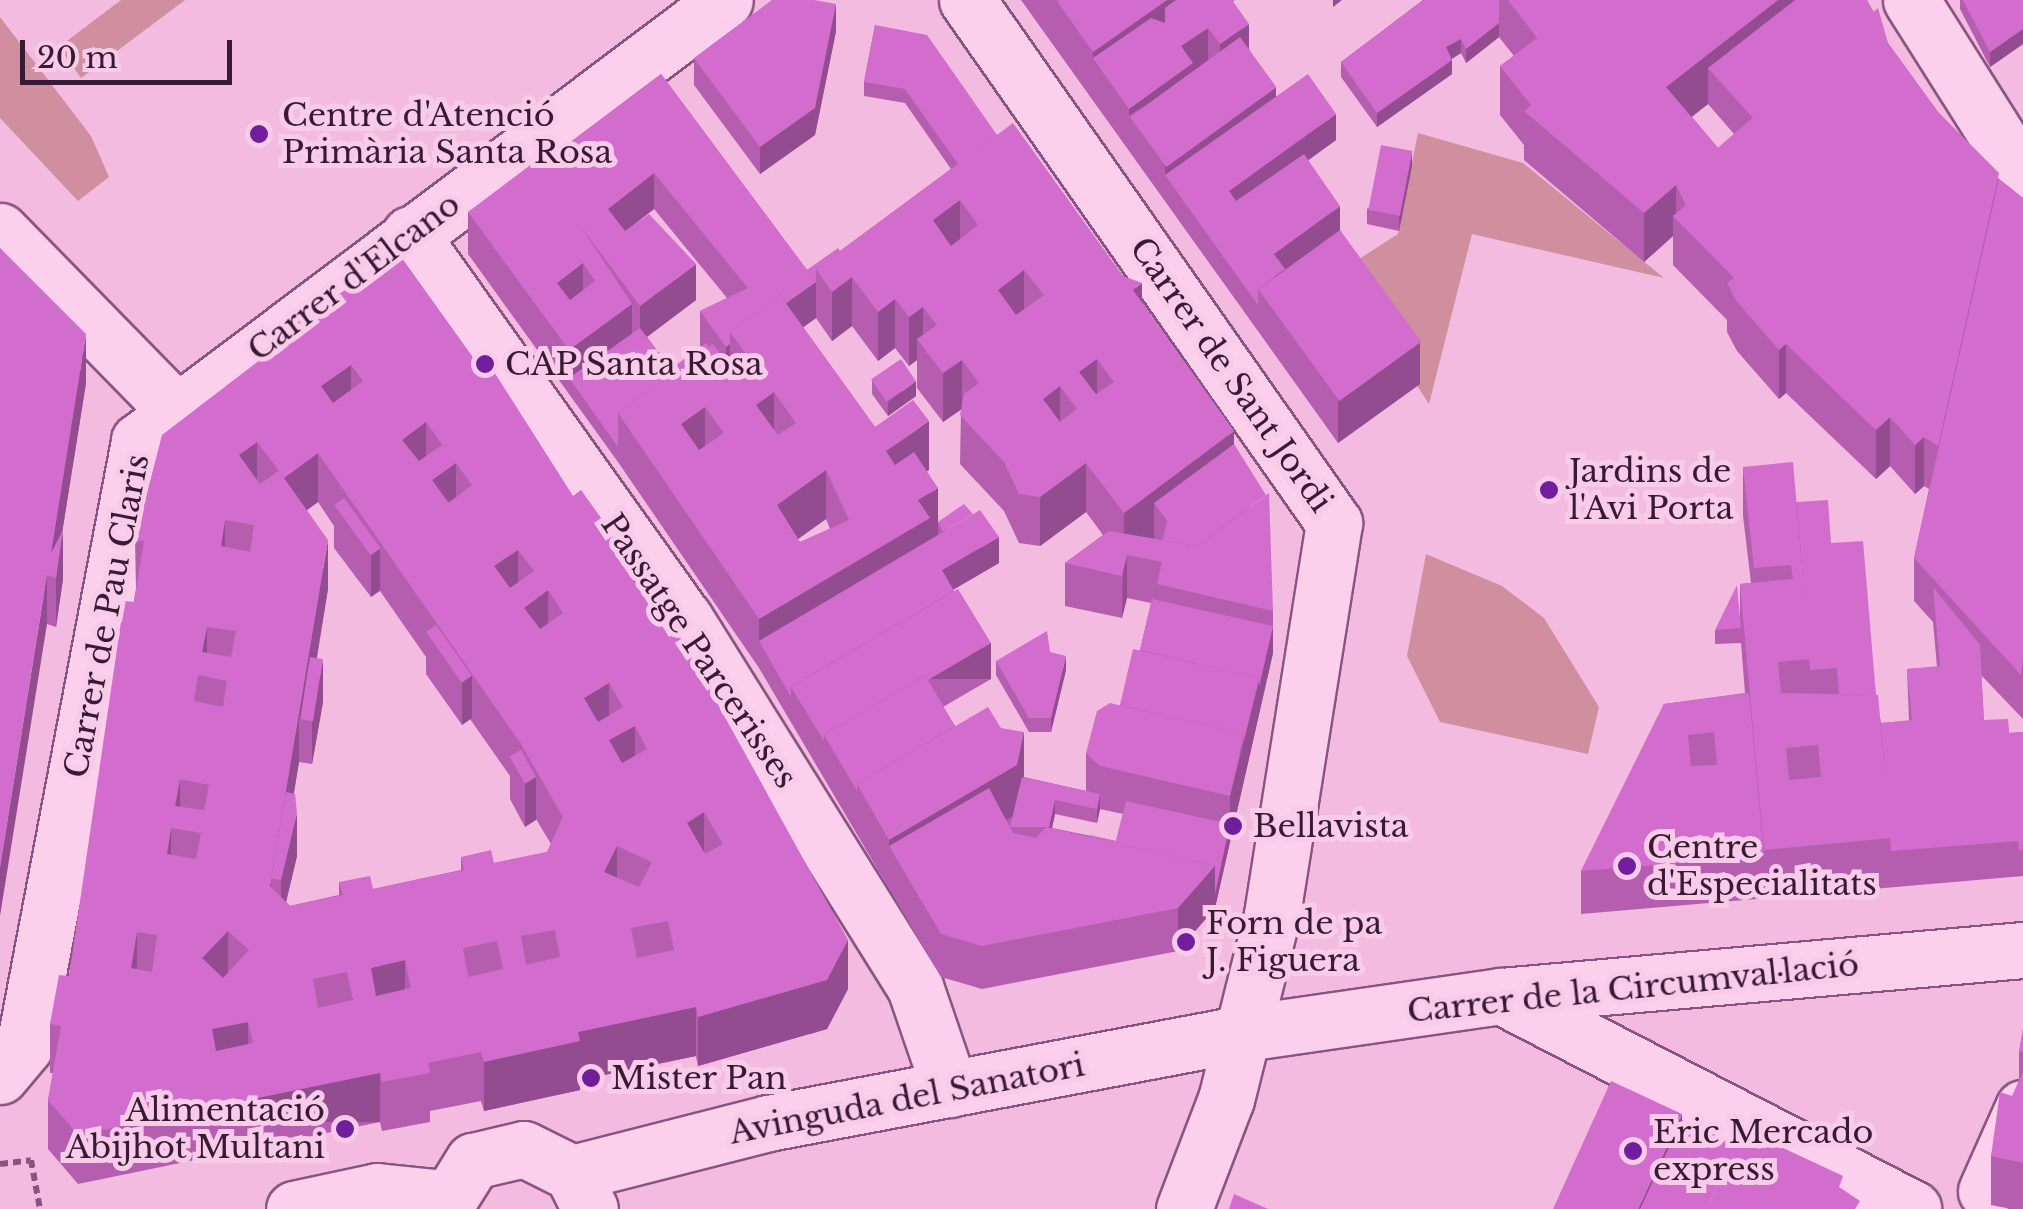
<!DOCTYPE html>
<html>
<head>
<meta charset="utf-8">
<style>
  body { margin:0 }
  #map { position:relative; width:2023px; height:1209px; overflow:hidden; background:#f2bbdf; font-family:"Libre Baskerville",serif }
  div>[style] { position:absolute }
  .green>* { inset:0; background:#d08f9e }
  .path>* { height:6px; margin-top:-3px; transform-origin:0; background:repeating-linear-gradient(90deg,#8a5480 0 8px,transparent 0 13px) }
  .roads { filter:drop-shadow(2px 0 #8a5480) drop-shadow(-2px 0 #8a5480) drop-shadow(0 2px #8a5480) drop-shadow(0 -2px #8a5480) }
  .pedestrian>* { height:55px; margin:-27.5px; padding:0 27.5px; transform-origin:27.5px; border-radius:27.5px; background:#fccfec }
  .minor>* { height:55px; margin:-27.5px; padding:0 27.5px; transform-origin:27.5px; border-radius:27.5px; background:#fccfec }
  .wall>* { inset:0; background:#b55eb0 }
  .shaded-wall>* { inset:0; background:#944c90; transform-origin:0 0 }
  .building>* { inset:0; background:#d36dcd; transform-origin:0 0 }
  .dots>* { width:28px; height:28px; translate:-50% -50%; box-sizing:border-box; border:5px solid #f8cbe8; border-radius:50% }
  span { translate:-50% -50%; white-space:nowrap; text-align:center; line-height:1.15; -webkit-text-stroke:10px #f8cbe8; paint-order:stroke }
  .poi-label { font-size:32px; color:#381a34 }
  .left { translate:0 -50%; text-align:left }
  .right { translate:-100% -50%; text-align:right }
  .street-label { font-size:32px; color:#381a34 }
  .scale { position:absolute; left:20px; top:40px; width:212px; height:45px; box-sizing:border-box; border:5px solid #381a34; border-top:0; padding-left:12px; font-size:30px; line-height:35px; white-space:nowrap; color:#381a34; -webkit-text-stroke:8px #f8cbe8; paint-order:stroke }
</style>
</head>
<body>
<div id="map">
  <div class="green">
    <div style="clip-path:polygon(121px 0,185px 0,81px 78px,59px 47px)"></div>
    <div style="clip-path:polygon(0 17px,91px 136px,109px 177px,78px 201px,0 118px)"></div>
    <div style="clip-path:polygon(1418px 133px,1523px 163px,1664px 278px,1472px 234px,1429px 404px,1342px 270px,1398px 234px)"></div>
    <div style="clip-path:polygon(1426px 554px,1502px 586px,1544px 618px,1599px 707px,1588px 754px,1440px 722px,1407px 656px)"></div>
  </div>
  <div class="path">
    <div style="left:0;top:1164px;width:31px;rotate:-7deg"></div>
    <div style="left:31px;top:1160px;width:50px;rotate:79.6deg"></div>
  </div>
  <div class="roads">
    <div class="pedestrian">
      <div style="left:1986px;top:1191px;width:91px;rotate:-66deg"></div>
    </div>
    <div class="minor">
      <div style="left:967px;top:0;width:639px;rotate:54.94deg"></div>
      <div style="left:1334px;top:523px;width:397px;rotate:99deg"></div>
      <div style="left:1272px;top:915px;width:190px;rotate:104deg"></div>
      <div style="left:1226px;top:1099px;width:118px;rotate:110.9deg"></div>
      <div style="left:1911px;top:0;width:209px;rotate:57.7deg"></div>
      <div style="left:0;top:231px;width:252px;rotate:45.6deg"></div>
      <div style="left:410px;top:234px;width:473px;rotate:54.5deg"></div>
      <div style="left:685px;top:619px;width:434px;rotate:58deg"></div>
      <div style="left:915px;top:987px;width:108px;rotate:71.1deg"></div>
      <div style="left:1501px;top:996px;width:464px;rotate:27.3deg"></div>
      <div style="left:0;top:1076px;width:38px;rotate:-50deg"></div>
      <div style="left:24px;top:1047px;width:617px;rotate:-79.25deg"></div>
      <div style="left:139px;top:441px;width:733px;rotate:-36.96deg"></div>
      <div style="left:572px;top:1173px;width:202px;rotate:-14.3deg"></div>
      <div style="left:768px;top:1123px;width:484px;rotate:-10.7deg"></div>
      <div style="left:1244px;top:1033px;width:260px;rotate:-8.2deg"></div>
      <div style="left:1501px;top:996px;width:524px;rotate:-5.04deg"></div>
      <div style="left:294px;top:1209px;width:85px;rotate:-12.2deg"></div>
      <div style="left:377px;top:1191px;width:68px;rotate:5.9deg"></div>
      <div style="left:443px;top:1209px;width:57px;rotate:-58deg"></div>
      <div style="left:473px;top:1161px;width:52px;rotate:-13.2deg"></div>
      <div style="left:524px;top:1149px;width:54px;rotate:26.6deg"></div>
      <div style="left:572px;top:1173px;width:40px;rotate:63.4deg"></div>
    </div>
  </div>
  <div class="wall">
    <div style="clip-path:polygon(1021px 0,1235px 0,1233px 1px,1249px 49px,1276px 96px,1336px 140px,1308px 160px,1340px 230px,1420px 384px,1338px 443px)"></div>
    <div style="clip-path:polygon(evenodd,1423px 0,1867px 0,1888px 43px,1938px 112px,1999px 179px,2023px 198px,2023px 719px,1981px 675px,1984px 720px,2009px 733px,2023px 732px,2023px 876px,1581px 914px,1581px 871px,1664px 704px,1745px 693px,1741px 643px,1715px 644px,1715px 630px,1740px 617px,1740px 584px,1751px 583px,1743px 516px,1743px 467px,1797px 502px,1831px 543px,1876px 695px,1881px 723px,1909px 721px,1907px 669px,1937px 667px,1933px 622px,1914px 601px,1914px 558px,1929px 489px,1924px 486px,1915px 494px,1890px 466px,1876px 479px,1786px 393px,1779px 399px,1737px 351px,1727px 332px,1727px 320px,1673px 265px,1673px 236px,1644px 262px,1524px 160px,1524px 145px,1500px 115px,1500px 66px,1514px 56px,1499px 37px,1466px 63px,1461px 53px,1452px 59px,1452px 74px,1377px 127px,1341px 77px,1341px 62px,1423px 0,1708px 104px,1734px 134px,1718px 148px,1692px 117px,1708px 104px)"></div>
    <div style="clip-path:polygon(1960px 0,2023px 0,2023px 44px,1990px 67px,1960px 9px)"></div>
    <div style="clip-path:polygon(evenodd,875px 25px,997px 135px,1142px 302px,1234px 444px,1273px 611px,1273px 653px,1215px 908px,1178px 951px,982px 989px,941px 977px,759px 668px,618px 462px,468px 254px,468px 212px,540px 165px,661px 74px,807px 270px,840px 251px,951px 169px,905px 103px,864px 96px,864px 82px,875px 25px,654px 209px,727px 298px,700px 311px,700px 348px,671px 369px,647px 337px,696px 300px,625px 231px,654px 209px,875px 25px,816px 318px,832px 341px,852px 326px,878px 361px,895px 348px,909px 366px,917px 360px,917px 388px,943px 422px,961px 409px,960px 464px,1004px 511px,1019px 543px,1040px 546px,1086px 512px,1103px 535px,1065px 563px,1065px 606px,1122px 618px,1127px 598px,1151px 603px,1140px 650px,1120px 706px,1086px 753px,1086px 791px,1024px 777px,955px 726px,943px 707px,991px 679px,953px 590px,999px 563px,938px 522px,938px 535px,927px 471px,929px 470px,875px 427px,803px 327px,816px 318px,875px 25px,826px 519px,830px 529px,800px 542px,798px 539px,826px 519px,875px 25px,1100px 809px,1123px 814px,1116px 841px,1052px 828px,1055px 814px,1097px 823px,1100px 809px)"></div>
    <div style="clip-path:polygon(836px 31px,815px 135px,760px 174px,694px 85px,694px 58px)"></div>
    <div style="clip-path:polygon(1412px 166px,1399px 231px,1367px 224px,1367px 209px)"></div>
    <div style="clip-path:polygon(0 248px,86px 383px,62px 533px,63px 579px,56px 627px,47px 624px)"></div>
    <div style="clip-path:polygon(evenodd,291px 326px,573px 496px,639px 588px,848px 989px,827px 1029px,698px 1066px,696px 1056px,580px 1080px,580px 1090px,484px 1111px,481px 1101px,430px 1111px,430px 1122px,382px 1131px,380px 1122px,78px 1184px,48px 1149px,48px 1100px,53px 1073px,50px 1073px,50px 1024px,69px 976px,136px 589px,135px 540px,291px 336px,291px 326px,318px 502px,334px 526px,334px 548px,371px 597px,380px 591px,426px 657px,426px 674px,462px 725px,470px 719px,510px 776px,510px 799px,525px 827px,536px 819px,551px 844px,547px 852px,494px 863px,461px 857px,461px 870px,373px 889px,339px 882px,339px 895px,290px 906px,286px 902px,297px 856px,294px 793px,299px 762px,312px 764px,323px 702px,317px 658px,328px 589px,307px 510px,318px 502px)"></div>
    <div style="clip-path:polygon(872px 380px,916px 396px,888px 416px,872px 394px)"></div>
    <div style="clip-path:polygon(996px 661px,1066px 670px,1051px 732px,1029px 732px,996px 675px)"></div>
    <div style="clip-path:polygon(2023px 1029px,2023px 1209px,2011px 1209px,1991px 1205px,1991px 1156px,2019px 1080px,2019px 1052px)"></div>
  </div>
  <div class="shaded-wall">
    <div style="clip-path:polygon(1167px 0,1204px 0,1204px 23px,1093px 58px,1093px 101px,1093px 52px)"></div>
    <div style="clip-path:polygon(1333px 0,1342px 0,1333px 7px)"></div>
    <div style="clip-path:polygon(1778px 0,1841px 0,1708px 68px,1708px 104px,1666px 136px,1666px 87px)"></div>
    <div style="clip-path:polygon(836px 4px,836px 31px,815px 135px,760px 174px,760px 147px)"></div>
    <div style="clip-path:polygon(1499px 23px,1499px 37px,1466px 63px,1466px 49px)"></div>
    <div style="clip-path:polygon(1249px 24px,1249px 66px,1220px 87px,1220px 44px)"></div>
    <div style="clip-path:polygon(1208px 28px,1208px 70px,1129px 115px,1129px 109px,1181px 46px)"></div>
    <div style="clip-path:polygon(2023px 29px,2023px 44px,1990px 67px,1990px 52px)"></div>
    <div style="clip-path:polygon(1461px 39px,1461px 53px,1446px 62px,1446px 47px)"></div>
    <div style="clip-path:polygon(1452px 60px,1452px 74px,1377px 127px,1377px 113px)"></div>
    <div style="clip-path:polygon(1276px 87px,1276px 123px,1165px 175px,1165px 202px,1165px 166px)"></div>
    <div style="clip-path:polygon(1336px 114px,1336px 140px,1229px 218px,1229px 191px)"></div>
    <div style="clip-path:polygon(1412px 151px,1412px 166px,1399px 231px,1399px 216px)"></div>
    <div style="clip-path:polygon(654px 173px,654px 209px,608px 245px,608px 209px)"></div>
    <div style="clip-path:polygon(1676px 185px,1676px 218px,1673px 216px,1673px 236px,1644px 262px,1644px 213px)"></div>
    <div style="clip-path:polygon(960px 200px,960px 249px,933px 269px,933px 220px)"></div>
    <div style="clip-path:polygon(1340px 206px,1340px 233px,1274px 281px,1274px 254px)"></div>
    <div style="clip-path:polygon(583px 263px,583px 306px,557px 325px,557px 283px)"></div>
    <div style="clip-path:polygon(696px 264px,696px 300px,640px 342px,640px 306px)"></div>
    <div style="clip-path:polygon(1024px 270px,1024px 319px,998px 339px,998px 290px)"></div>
    <div style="clip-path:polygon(852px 277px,852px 326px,832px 341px,832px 292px)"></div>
    <div style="clip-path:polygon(816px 282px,816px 318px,753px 364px,736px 340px)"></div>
    <div style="clip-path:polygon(1142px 283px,1142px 332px,1133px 290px)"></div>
    <div style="clip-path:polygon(895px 299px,895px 348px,878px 361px,878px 312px)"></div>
    <div style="clip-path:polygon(632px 304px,632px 346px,569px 378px,569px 393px,569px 350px)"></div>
    <div style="clip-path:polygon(923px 307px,923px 347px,917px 339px,917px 360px,909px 366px,909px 317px)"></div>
    <div style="clip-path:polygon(86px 334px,86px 383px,55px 577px,51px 553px)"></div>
    <div style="clip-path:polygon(1420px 342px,1420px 384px,1338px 443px,1338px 401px)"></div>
    <div style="clip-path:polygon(730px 344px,730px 380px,726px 369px,726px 347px)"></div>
    <div style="clip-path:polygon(1786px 344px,1786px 393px,1779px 399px,1779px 350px)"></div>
    <div style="clip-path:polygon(1097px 359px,1097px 408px,1079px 372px)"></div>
    <div style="clip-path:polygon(962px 360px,962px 409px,943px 422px,943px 373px)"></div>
    <div style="clip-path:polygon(351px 365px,351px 414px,321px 435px,321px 386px)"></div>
    <div style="clip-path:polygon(916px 381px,916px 396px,888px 416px,888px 402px)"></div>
    <div style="clip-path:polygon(1060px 386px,1060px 435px,1043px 399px)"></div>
    <div style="clip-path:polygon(774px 392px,774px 441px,756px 405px)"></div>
    <div style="clip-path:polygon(705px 407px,705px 456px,681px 473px,681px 424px)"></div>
    <div style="clip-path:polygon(1890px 417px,1890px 466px,1876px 479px,1876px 430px)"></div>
    <div style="clip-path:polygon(929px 421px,929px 470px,886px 500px,886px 451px)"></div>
    <div style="clip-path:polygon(426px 422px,426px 471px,402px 440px)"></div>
    <div style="clip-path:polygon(1234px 431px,1234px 480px,1167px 521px,1154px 503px,1154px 540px,1127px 555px,1127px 598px,1122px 618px,1124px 513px)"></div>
    <div style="clip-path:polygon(1924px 437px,1924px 486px,1915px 494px,1915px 445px)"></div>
    <div style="clip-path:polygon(257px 442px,257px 491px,239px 455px)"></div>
    <div style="clip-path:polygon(318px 453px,318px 502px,284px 527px,284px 478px)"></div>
    <div style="clip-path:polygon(456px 463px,456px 512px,432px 480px)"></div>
    <div style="clip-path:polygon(1086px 463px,1086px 512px,1040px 546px,1040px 497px)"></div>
    <div style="clip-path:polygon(826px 470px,826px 519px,777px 554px,777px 505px)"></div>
    <div style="clip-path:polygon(938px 488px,938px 537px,759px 641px,759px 668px,759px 619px,918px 500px)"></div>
    <div style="clip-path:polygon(225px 520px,225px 569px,221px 546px)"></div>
    <div style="clip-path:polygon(63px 530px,63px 579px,56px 627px,56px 578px)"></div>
    <div style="clip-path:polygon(999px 537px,999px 563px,942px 596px,942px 570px)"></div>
    <div style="clip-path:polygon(328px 540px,328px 589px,306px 720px,299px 719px,299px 762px,279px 880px,271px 879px,272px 921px,270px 886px)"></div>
    <div style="clip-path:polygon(380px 548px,380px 590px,371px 597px,371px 555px)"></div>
    <div style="clip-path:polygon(518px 550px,518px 599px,494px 566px)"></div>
    <div style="clip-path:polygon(639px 571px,639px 620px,631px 576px)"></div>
    <div style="clip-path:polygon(47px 575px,47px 624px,0 916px,0 867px)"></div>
    <div style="clip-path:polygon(548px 590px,548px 639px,524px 608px)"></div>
    <div style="clip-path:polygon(1273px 626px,1273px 653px,1215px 908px,1178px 951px,1178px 908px,1230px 824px,1230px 796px)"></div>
    <div style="clip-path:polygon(207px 627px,207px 676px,202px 652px)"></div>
    <div style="left:991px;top:643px;width:36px;height:191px;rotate:90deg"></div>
    <div style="clip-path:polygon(1066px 656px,1066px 670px,1051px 732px,1051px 718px)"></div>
    <div style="clip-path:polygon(323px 659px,323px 702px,312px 764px,312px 721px)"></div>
    <div style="clip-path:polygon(472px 676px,472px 718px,462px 725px,462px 682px)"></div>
    <div style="clip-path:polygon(609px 683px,609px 732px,584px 747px,584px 698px)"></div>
    <div style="clip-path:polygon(635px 726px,635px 775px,609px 789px,609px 740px)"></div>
    <div style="clip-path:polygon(1024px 732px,1024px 781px,1017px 814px,908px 878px,889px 846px,889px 889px,889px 840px)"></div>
    <div style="clip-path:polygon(536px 777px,536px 820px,525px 827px,525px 784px)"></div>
    <div style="clip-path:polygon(180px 779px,180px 828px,175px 806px)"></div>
    <div style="clip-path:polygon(1100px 794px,1100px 809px,1097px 823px,1097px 809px)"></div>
    <div style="clip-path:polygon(1055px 800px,1055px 814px,1049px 841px,1049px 827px)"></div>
    <div style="clip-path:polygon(704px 812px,704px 861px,687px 823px)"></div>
    <div style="clip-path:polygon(297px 813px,297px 856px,281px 923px,281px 880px)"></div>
    <div style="clip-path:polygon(171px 828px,171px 877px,167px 854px)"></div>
    <div style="clip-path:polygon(617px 846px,617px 895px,604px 872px)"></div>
    <div style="clip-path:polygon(228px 931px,228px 980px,202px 1007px,202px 958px)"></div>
    <div style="clip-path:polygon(137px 932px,137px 981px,131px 968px)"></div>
    <div style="clip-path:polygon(848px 940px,848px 989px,827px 1029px,698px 1066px,698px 1017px)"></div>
    <div style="clip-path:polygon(405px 960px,405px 1009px,371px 1017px,371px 968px)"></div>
    <div style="clip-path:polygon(696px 1007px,696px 1056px,580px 1080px,580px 1090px,484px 1111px,484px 1062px,578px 1032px)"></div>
    <div style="clip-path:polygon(248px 1022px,248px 1071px,212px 1078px,212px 1029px)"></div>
    <div style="left:380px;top:1073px;width:49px;height:308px;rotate:90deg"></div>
    <div style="clip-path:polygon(1682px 1114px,1682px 1163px,1661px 1209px,1638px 1209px)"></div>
  </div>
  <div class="building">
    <div style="clip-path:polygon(772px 0,814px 0,836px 4px,815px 108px,760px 147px,694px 58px)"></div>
    <div style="clip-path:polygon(1059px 0,1167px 0,1093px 52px,1057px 1px)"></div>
    <div style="clip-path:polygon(1176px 0,1232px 0,1249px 24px,1220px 44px,1208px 28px,1181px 46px,1193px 63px,1129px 109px,1093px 58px,1151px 18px,1165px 23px,1165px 8px)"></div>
    <div style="clip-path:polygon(1424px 0,1499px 0,1499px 23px,1466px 49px,1461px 39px,1446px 47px,1452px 60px,1377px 113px,1341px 62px)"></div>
    <div style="clip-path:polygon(1508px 0,1778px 0,1666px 87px,1718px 148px,1878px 8px,1888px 43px,1938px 112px,1999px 173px,1938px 446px,1924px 437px,1915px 445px,1890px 417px,1876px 430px,1786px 344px,1779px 350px,1737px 302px,1727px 283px,1734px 278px,1673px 216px,1686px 205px,1676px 185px,1644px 213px,1524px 111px,1531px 105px,1500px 66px,1537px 38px)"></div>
    <div style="clip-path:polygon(1795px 0,1867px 0,1874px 12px,1753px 118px,1708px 68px)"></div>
    <div style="clip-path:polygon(1963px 0,2023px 0,2023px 29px,1990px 52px)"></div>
    <div style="clip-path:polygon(875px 25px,927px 35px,997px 135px,958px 164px,905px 89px,864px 82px)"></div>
    <div style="left:1240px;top:37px;width:62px;height:136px;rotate:54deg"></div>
    <div style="clip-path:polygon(661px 74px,816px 282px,786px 303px,780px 295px,730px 332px,730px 344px,726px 347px,700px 311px,748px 288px,654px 173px,608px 209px,625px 231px,649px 214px,696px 264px,640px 306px,579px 224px,540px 165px)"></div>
    <div style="clip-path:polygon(1308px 74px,1336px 114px,1229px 191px,1236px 201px,1304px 154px,1340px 206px,1274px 254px,1285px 269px,1258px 289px,1258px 305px,1165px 175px)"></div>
    <div style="clip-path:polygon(evenodd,1013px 123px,1123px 276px,1142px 283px,1133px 290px,1234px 431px,1124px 513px,1086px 463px,1040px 497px,1019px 494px,1004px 462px,960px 415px,964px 394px,979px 383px,962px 360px,943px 373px,917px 339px,937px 325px,923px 307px,909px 317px,895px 299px,878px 312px,852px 277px,832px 292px,816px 269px,1013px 123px,960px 200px,978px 225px,951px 246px,933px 220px,960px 200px,1013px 123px,1024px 270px,1044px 295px,1016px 315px,998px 290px,1024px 270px,1013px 123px,1097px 359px,1114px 382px,1096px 394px,1079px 372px,1097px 359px,1013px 123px,1060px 386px,1077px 409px,1060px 422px,1043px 399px,1060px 386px)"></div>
    <div style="left:1381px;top:145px;width:32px;height:66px;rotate:11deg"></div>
    <div style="clip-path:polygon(evenodd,537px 160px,632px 304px,569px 350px,468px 212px,537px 160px,583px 263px,595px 281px,570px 300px,557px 283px,583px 263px)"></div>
    <div style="clip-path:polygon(1999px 179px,2023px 198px,2023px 657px,2021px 675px,1914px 558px)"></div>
    <div style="left:1340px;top:230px;width:138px;height:101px;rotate:54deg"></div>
    <div style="clip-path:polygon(0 248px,86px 334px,51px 553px,63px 530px,56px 578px,47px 575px,0 867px)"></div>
    <div style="clip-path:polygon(838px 248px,840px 251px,816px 269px,816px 282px,807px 270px)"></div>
    <div style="clip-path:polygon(evenodd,399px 254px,482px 370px,489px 364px,573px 496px,581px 490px,639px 571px,631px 576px,669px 637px,678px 632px,848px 940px,827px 980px,698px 1017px,696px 1007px,578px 1032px,580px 1041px,484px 1062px,481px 1052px,428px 1063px,430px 1073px,382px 1082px,380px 1073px,78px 1135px,48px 1100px,61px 1026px,50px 1024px,59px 975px,69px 976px,124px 601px,134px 602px,144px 541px,135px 540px,162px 435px,295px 333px,291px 326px,399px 254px,351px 365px,363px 381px,333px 403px,321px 386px,351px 365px,399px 254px,426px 422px,442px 445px,419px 461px,402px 440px,426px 422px,399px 254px,257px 442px,279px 471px,260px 484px,239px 455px,257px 442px,399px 254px,318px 453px,521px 744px,563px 817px,547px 852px,494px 863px,491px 850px,461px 857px,464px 870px,373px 889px,370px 876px,339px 882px,343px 895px,290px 906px,270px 886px,328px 540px,284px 478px,318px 453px,399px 254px,456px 463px,472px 485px,448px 503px,432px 480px,456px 463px,399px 254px,225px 520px,254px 525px,250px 552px,221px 546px,225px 520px,399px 254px,518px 550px,534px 571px,510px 588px,494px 566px,518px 550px,399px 254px,548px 590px,563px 613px,540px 629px,524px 608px,548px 590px,399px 254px,207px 627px,236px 631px,231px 657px,202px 652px,207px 627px,399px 254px,198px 675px,227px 681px,223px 707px,194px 701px,198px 675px,399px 254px,609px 683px,623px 707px,598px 722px,584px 698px,609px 683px,399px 254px,635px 726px,647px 749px,622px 763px,609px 740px,635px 726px,399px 254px,180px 779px,209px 785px,204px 810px,175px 806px,180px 779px,399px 254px,704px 812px,723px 844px,705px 854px,687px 823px,704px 812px,399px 254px,171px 828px,201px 833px,196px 859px,167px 854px,171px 828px,399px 254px,617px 846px,652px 862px,639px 887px,604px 872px,617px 846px,399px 254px,668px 921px,674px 950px,637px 958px,631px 928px,668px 921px,399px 254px,555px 930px,560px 957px,526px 965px,521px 936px,555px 930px,399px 254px,228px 931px,249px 950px,223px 978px,202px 958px,228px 931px,399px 254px,137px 932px,157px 935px,152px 972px,131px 968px,137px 932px,399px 254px,497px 941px,503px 969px,468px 977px,463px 948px,497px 941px,399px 254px,405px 960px,411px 988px,376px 996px,371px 968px,405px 960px,399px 254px,347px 972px,353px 1000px,318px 1008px,313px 979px,347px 972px,399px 254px,248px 1022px,253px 1043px,216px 1051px,212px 1029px,248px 1022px)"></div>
    <div style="clip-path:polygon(evenodd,780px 295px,875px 427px,913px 400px,929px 421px,886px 451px,895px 465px,914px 452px,938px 488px,918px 500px,930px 518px,759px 619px,618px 413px,713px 344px,737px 376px,753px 364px,730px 332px,780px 295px,774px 392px,796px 423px,778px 435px,756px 405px,774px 392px,780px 295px,705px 407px,724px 433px,699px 450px,681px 424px,705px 407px,780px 295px,826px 470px,849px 520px,800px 542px,777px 505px,826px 470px)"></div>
    <div style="clip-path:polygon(640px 328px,671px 369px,706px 343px,709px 347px,618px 413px,618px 447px,569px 378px)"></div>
    <div style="left:901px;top:359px;width:27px;height:36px;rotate:56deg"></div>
    <div style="clip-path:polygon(1234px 444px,1266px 495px,1197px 546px,1163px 540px,1167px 521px,1154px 503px)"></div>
    <div style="clip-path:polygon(evenodd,1793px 462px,1810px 659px,1778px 662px,1781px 693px,1878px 695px,1891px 838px,1764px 850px,1740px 584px,1793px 579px,1791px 565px,1754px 568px,1743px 467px,1793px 462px,1818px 745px,1821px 777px,1789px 780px,1786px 748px,1818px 745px)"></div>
    <div style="clip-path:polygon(1269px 493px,1273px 611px,1157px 584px,1162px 562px,1127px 555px,1122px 576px,1065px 563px,1109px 531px,1197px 546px)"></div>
    <div style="left:344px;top:498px;width:62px;height:12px;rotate:54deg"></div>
    <div style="clip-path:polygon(1828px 500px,1831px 543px,1863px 541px,1876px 695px,1839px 694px,1837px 668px,1810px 670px,1797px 502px)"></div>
    <div style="clip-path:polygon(964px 504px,973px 514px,943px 532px,938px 522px)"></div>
    <div style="clip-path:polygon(980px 510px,999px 537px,942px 570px,954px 591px,791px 687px,791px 697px,759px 641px)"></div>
    <div style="clip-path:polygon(1737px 585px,1741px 628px,1715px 630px)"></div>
    <div style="clip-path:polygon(1933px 587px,1980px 645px,1984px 720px,2008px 719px,2019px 841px,1891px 851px,1881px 723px,1912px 720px,1907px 669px,1940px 666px)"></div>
    <div style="clip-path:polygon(958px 589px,991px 643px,928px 680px,925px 675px,824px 735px,824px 741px,791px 687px)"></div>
    <div style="clip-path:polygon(1152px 599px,1273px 626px,1259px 687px,1259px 678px,1140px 650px)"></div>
    <div style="left:436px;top:625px;width:62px;height:12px;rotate:55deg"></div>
    <div style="clip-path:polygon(1047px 631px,1050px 652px,1066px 656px,1051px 718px,1029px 718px,996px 661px)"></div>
    <div style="clip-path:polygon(1133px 649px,1259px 678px,1244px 740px,1244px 734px,1120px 705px)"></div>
    <div style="left:310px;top:657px;width:13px;height:63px;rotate:9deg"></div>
    <div style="clip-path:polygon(925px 675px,955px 726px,857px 784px,857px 791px,824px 735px)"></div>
    <div style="clip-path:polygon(evenodd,1749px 693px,1764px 856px,1581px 871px,1664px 704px,1749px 693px,1714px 732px,1717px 765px,1691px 766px,1688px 735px,1714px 732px)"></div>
    <div style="clip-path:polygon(1110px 703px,1244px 734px,1230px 796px,1100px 766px,1086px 753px,1097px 711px)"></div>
    <div style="clip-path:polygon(988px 707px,1001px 728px,1024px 732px,1017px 765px,889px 840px,857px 784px)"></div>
    <div style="clip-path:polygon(2023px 732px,2023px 850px,2019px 850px,2009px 733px)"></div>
    <div style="left:521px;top:750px;width:31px;height:13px;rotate:61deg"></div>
    <div style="clip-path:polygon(1022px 777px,1100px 794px,1097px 809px,1055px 800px,1049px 827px,1010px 827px)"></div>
    <div style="clip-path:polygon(989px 788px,1013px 833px,1036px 838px,1046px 827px,1215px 866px,1178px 908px,982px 946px,941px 934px,889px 846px)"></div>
    <div style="clip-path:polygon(286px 792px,295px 794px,297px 813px,281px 880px,271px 879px)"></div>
    <div style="clip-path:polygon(1126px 801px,1230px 824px,1215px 894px,1215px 866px,1090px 837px,1090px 835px,1116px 841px)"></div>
    <div style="clip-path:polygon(2023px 1029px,2023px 1052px,2019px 1052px)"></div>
    <div style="clip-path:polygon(2023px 1072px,2023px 1163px,1991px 1156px,2000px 1092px,2012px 1096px)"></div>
    <div style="clip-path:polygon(1611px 1081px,1682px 1114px,1638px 1209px,1553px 1209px)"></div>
    <div style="clip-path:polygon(1682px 1120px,1736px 1144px,1707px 1209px,1640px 1209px)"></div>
    <div style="clip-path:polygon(1738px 1139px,1760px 1149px,1766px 1140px,1843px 1176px,1839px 1187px,1860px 1201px,1855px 1209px,1707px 1209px)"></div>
    <div style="clip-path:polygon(1234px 1194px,1268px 1209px,1229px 1209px)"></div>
  </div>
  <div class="dots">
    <div style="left:259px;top:134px;background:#701e9e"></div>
    <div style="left:485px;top:364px;background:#701e9e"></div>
    <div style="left:1549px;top:490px;background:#701e9e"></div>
    <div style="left:1233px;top:826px;background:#701e9e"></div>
    <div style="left:1627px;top:866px;background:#701e9e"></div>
    <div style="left:1186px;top:942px;background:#701e9e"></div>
    <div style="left:591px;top:1078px;background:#701e9e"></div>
    <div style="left:345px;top:1129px;background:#701e9e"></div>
    <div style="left:1633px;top:1151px;background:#701e9e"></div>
  </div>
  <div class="poi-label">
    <span class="left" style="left:282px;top:134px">Centre d'Atenció<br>Primària Santa Rosa</span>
    <span class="left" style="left:505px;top:364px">CAP Santa Rosa</span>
    <span class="left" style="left:1569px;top:490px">Jardins de<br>l'Avi Porta</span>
    <span class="left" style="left:1253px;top:826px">Bellavista</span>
    <span class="left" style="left:1647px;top:866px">Centre<br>d'Especialitats</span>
    <span class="left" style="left:1206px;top:942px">Forn de pa<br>J. Figuera</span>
    <span class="left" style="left:611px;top:1078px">Mister Pan</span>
    <span class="right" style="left:325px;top:1129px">Alimentació<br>Abijhot Multani</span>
    <span class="left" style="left:1653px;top:1151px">Eric Mercado<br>express</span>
  </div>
  <div class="street-label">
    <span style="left:354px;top:277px;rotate:-37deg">Carrer d'Elcano</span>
    <span style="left:1231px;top:375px;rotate:55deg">Carrer de Sant Jordi</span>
    <span style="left:107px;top:616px;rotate:-79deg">Carrer de Pau Claris</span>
    <span style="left:699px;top:651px;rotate:56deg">Passatge Parcerisses</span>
    <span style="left:1633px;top:988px;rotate:-6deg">Carrer de la Circumval·lació</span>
    <span style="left:907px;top:1099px;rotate:-11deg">Avinguda del Sanatori</span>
  </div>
  <div class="scale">20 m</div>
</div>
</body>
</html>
